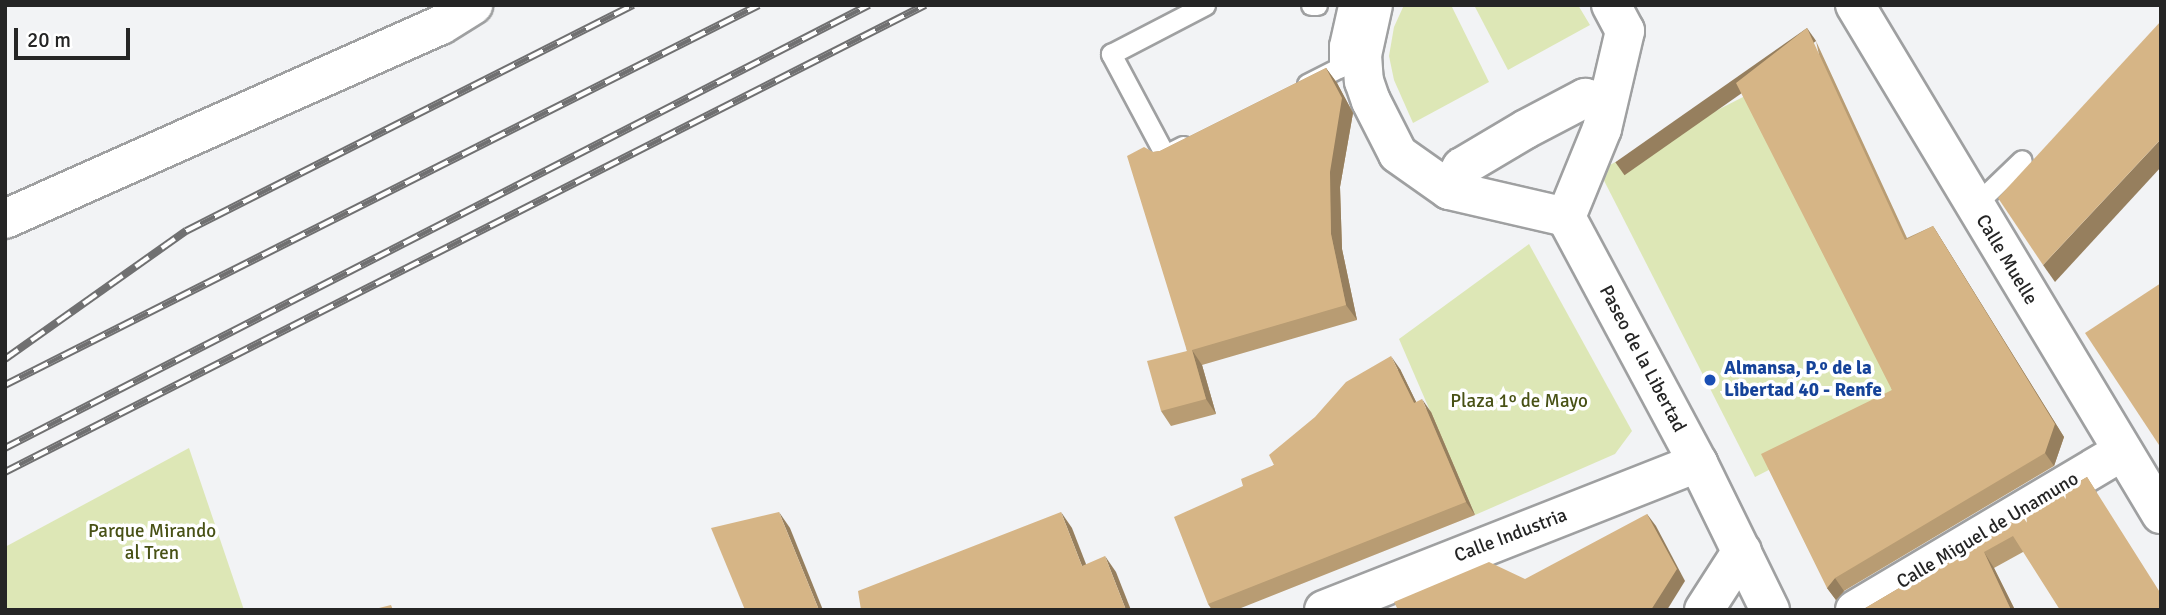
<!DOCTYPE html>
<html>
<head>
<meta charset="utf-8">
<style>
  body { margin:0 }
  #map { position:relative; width:2166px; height:615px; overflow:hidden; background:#f2f3f5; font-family:Signika,sans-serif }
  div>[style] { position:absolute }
  .green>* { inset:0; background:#dde7b6; transform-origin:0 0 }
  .roads { filter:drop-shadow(2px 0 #9fa0a1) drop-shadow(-2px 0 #9fa0a1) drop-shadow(0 2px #9fa0a1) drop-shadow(0 -2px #9fa0a1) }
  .lane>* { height:19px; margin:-9.5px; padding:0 9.5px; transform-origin:9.5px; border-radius:9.5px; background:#fff }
  .street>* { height:38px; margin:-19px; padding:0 19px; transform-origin:19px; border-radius:19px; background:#fff }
  .rail>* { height:8px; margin-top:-4px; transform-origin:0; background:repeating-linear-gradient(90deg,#fff 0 16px,#707071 0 32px); box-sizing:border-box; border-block:2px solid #707071 }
  .wall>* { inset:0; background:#b89c73 }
  .shaded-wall>* { inset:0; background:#967f5e; transform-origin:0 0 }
  .building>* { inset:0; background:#d6b586 }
  .dots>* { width:19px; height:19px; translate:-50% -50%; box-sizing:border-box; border:4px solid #fff; border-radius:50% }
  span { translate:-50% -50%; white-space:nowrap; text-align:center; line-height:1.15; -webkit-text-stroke:7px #fff; paint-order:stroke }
  .street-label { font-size:19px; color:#252525 }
  .transit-label { font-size:19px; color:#164399; font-weight:700 }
  .left { translate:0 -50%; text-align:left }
  .park-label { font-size:19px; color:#485115 }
  .frame { position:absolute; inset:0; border:7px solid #252525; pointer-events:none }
  .scale { position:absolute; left:14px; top:28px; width:116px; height:32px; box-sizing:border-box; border:4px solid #252525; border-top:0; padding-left:9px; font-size:21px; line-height:24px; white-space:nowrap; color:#252525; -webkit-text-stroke:5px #fff; paint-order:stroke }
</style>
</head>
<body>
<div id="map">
  <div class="green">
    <div style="clip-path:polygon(1404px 5px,1451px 5px,1489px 82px,1413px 123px,1394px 80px,1389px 56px,1394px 27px)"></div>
    <div style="clip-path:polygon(1474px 5px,1578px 5px,1590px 25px,1508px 70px)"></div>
    <div style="left:1745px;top:96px;width:344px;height:164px;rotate:63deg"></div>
    <div style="clip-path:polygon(1529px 244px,1632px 431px,1615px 454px,1475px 515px,1399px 339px)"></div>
    <div style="clip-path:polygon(189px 448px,244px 610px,5px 610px,5px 547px)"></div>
  </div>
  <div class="roads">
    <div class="lane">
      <div style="left:1311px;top:5px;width:6px"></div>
      <div style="left:1307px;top:84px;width:36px;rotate:-27deg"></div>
      <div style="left:1339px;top:68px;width:23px;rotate:-90deg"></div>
      <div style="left:1339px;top:45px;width:41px;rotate:-77.3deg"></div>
      <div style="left:1183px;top:146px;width:20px;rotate:153deg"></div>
      <div style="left:1165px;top:155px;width:115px;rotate:-118.1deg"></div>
      <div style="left:1111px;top:54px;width:106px;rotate:-27.5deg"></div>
      <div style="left:1974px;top:206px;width:66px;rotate:-43.8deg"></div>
    </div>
    <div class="street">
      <div style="left:1373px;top:5px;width:51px;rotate:102.4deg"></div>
      <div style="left:1362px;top:55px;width:26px;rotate:86deg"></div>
      <div style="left:1364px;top:81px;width:21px;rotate:71deg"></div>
      <div style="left:1371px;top:101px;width:59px;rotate:63deg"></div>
      <div style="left:1398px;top:154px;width:62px;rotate:35.2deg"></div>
      <div style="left:1855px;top:5px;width:594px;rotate:58.99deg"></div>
      <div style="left:1566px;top:217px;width:279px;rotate:61.8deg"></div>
      <div style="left:1698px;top:463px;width:164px;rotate:63.9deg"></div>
      <div style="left:1566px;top:217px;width:120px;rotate:-167deg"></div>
      <div style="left:1449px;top:190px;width:26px;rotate:-61deg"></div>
      <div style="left:1462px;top:167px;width:74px;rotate:-30.7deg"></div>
      <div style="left:1526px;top:129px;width:67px;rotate:-27.7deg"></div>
      <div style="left:1585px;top:98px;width:22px;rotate:13deg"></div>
      <div style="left:1566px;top:217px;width:95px;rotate:-67.8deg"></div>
      <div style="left:1602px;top:129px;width:101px;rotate:-76.8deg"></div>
      <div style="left:1625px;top:31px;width:30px;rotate:-118deg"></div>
      <div style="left:5px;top:219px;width:477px;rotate:-24deg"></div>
      <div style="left:441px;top:25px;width:38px;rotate:-32deg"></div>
      <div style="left:1324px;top:610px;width:402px;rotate:-21.5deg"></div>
      <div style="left:1704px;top:610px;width:70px;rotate:-57.2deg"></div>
      <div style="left:1855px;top:610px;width:309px;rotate:-30.7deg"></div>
    </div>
  </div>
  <div class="rail">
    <div style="left:5px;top:359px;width:222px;rotate:-35.3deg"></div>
    <div style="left:186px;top:231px;width:501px;rotate:-26.82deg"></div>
    <div style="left:5px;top:385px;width:844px;rotate:-26.75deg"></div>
    <div style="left:5px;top:448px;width:971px;rotate:-27.15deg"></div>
    <div style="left:5px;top:472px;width:1032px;rotate:-26.91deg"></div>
  </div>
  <div class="wall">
    <div style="clip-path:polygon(1816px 41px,1907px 238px,1933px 226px,2064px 437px,2054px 466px,1844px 591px,1836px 600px,1827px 588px,1892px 390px)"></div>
    <div style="clip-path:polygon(1326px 68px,1337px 83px,1353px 113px,1340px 187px,1342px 249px,1357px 320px,1202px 365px,1216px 414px,1171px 426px,1161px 411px,1187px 351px,1153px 152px,1160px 151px)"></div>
    <div style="clip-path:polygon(1400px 369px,1416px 402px,1431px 412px,1475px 515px,1236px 610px,1212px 610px,1208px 604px,1243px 486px,1274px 465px)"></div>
    <div style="clip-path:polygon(2087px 477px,2097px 493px,2023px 552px,1994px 568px,2015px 610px,1862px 610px)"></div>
  </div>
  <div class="shaded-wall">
    <div style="left:1807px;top:28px;width:16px;height:234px;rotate:55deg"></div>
    <div style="clip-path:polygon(1326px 68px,1337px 83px,1353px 113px,1340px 187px,1342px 249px,1357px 320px,1346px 305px,1331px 234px)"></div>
    <div style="clip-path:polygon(2161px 139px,2161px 167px,2055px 282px,2043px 265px)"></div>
    <div style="clip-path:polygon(1933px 226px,2064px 437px,2054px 466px,2045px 453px)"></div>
    <div style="clip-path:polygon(1192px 350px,1202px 365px,1216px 414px,1206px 399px)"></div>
    <div style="clip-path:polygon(1391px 356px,1400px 369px,1423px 416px,1414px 403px)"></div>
    <div style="clip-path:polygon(1422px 399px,1431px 412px,1475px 515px,1466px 502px)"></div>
    <div style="clip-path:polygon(779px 512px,790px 528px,823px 610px,819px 610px)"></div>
    <div style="clip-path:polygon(1061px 512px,1072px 528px,1093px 582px,1082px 566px)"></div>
    <div style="clip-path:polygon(1647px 514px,1656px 526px,1685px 581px,1667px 610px,1651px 610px)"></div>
    <div style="clip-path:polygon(1984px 552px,1994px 568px,2015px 610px,2011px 610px)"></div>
    <div style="clip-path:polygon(1105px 556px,1116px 572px,1131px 610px,1126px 610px)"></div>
    <div style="clip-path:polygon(1835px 578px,1844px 591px,1836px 600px,1827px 588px)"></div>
  </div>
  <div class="building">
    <div style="clip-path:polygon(2161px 21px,2161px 139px,2043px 265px,1998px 198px)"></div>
    <div style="clip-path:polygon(1807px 28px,1905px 240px,1933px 226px,2055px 424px,2045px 453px,1835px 578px,1827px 588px,1761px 454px,1892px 390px,1736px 83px)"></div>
    <div style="clip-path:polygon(1326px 68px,1342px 98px,1330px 172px,1331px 234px,1346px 305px,1192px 350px,1206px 399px,1161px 411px,1147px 361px,1187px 351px,1127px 156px,1144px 147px,1153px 152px,1160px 151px)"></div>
    <div style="clip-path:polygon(2161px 283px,2161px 448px,2085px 333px)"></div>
    <div style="clip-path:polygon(1391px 356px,1414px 403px,1422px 399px,1466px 502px,1208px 604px,1174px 517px,1243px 486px,1241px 479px,1274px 465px,1269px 455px,1315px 417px,1346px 382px)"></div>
    <div style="clip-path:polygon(2087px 477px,2161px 594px,2161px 610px,2060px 610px,2013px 536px,1984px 552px,2011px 610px,1862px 610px)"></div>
    <div style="clip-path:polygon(779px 512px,819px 610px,745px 610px,711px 528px)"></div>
    <div style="clip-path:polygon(1061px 512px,1082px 566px,1105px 556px,1126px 610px,861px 610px,858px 591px)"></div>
    <div style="clip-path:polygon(1647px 514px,1677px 569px,1651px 610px,1398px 610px,1394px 602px,1489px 562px,1525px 579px)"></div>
    <div style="clip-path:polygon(391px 605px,393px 610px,371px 610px)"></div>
  </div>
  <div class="dots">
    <div style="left:1710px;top:380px;background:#1a4fb4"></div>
  </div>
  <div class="street-label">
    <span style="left:2006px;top:260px;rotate:59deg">Calle Muelle</span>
    <span style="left:1642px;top:359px;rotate:62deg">Paseo de la Libertad</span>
    <span style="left:1988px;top:531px;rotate:-31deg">Calle Miguel de Unamuno</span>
    <span style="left:1511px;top:536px;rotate:-21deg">Calle Industria</span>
  </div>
  <div class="transit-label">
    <span class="left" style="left:1724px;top:380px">Almansa, P.º de la<br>Libertad 40 - Renfe</span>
  </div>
  <div class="park-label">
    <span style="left:1519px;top:402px">Plaza 1º de Mayo</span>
    <span style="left:152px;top:543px">Parque Mirando<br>al Tren</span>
  </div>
  <div class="frame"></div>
  <div class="scale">20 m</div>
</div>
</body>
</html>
